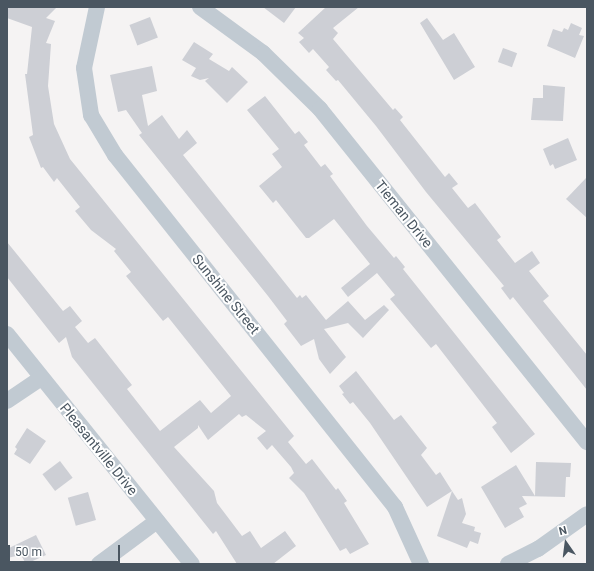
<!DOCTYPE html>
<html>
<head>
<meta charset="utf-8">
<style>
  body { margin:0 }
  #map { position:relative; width:594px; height:571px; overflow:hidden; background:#f5f3f3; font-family:Roboto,sans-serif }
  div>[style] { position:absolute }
  .building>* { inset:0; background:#cdcfd5; transform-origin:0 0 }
  .minor>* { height:16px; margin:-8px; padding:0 8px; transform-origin:8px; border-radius:8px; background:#c1cad2 }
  span { translate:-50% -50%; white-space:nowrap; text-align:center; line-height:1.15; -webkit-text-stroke:4px #fff; paint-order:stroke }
  .street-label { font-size:14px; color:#4a5661 }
  .frame { position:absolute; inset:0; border:8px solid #4a5661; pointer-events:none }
  .north { position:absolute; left:546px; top:523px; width:40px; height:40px; -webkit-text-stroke:3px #fff; paint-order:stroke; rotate:346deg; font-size:11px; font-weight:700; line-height:16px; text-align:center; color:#4a5661 }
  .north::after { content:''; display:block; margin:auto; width:14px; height:18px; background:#4a5661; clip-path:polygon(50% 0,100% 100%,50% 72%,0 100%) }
  .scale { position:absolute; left:8px; top:545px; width:112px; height:18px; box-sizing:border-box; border:2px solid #4a5661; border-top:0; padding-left:5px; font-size:12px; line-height:14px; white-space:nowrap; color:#4a5661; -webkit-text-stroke:3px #fff; paint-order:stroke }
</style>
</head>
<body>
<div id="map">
  <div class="building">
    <div style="clip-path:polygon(7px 7px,57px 7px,46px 18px,55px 21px,46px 43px,51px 44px,48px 86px,54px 124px,70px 159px,294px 436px,288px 442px,306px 464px,312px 459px,336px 490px,338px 488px,347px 501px,344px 503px,369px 544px,350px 554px,346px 548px,340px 551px,304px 493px,289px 478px,294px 473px,291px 467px,272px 445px,267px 450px,257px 438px,266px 431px,246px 415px,242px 417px,239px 414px,208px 440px,198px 425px,198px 428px,174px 447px,214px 491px,217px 503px,242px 536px,250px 531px,261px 548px,285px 531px,296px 546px,273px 564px,237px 564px,216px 531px,213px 534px,72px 357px,66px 337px,59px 343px,7px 277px,7px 242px,63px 311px,70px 306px,82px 321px,75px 327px,88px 343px,95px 338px,132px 385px,127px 389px,160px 431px,200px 400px,211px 413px,231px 396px,168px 317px,163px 321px,126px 276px,131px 272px,114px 251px,116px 249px,91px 230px,75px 211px,80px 207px,57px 178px,54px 182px,43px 167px,41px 168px,29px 137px,33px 135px,25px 74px,27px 74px,32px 27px,7px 18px)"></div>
    <div style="clip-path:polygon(263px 7px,296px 7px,284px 23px)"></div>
    <div style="clip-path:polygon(326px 7px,359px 7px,333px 28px,338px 33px,333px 39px,393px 110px,395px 108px,403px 117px,400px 120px,445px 177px,449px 173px,458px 184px,452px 188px,468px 208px,475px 203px,501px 237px,497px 240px,515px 263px,532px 251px,540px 263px,529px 271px,549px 296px,543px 301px,587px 355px,587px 390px,513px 297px,510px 300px,501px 288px,504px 286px,426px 192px,376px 126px,338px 80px,336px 81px,326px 70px,329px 67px,313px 49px,309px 53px,299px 42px,304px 38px,298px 33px)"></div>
    <div style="left:150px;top:17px;width:22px;height:22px;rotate:69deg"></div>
    <div style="clip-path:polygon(427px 18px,443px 40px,454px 33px,475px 67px,454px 80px,420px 23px)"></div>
    <div style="clip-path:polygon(571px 23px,582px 28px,579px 35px,584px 36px,575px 58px,547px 46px,553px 29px,562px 32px,564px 28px,568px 30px)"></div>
    <div style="clip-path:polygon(194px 42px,213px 54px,209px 59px,229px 71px,232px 67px,248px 82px,227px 103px,205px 81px,209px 78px,200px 80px,191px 76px,196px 68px,182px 60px)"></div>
    <div style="left:503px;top:48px;width:15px;height:15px;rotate:20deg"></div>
    <div style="clip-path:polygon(152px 66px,157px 91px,142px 95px,148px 126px,162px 115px,179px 139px,187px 130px,197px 143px,183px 155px,297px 298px,300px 295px,302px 298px,306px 295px,326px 320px,348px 301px,365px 320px,384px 305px,389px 310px,363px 338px,348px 323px,324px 329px,346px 357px,330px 374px,319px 359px,314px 339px,301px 346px,284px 324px,287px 321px,268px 296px,139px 135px,142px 133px,126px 110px,118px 112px,110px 75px)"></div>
    <div style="clip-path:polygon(543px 85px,565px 87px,563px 121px,531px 120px,533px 98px,543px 98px)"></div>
    <div style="clip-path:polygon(265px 96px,295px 134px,299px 131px,308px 142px,304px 145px,321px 167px,325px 164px,333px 174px,330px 176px,367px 226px,394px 258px,396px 256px,405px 267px,403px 269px,535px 434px,511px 453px,492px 427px,497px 423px,436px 344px,431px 348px,390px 299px,395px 295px,377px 273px,348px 297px,341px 288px,370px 264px,334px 219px,309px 238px,306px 238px,276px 200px,273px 203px,259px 186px,282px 167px,272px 154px,279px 149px,247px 110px)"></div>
    <div style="clip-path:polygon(568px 138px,577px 160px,555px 169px,553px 164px,550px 166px,543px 149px)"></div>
    <div style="clip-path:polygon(587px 177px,587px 218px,566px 199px)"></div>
    <div style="clip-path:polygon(356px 371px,394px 420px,401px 415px,427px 448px,421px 455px,436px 475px,440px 472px,452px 491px,427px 507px,370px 423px,353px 402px,350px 404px,342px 394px,344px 393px,339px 386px)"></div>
    <div style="clip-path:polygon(27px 428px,46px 441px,30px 464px,14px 454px,17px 449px,15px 447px)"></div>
    <div style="left:60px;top:461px;width:21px;height:22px;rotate:53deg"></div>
    <div style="clip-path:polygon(536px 462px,571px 463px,570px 477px,566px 477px,565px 497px,522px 496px,527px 504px,519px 508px,524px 517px,505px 528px,481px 487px,516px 465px,535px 496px)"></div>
    <div style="clip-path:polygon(452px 491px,458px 500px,462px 498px,466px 514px,462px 523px,475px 527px,474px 531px,481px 533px,478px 544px,470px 541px,467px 548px,437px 536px)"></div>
    <div style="left:88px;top:492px;width:29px;height:21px;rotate:74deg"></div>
    <div style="clip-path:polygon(36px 535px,46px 555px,26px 564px,21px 555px,7px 558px,7px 549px)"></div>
  </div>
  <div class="minor">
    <div style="left:97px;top:7px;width:62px;rotate:102deg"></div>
    <div style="left:84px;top:68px;width:48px;rotate:81.5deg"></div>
    <div style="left:91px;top:115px;width:47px;rotate:59deg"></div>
    <div style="left:115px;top:155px;width:450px;rotate:51.5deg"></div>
    <div style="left:395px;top:507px;width:63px;rotate:65.5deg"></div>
    <div style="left:200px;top:7px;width:78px;rotate:36.1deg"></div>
    <div style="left:263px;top:53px;width:80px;rotate:44.5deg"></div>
    <div style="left:320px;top:109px;width:427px;rotate:51.3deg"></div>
    <div style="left:7px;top:334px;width:295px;rotate:51.2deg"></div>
    <div style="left:7px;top:401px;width:41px;rotate:-34.1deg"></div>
    <div style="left:99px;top:564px;width:72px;rotate:-36.6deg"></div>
    <div style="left:508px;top:564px;width:34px;rotate:-27deg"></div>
    <div style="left:538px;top:549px;width:60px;rotate:-35.5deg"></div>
  </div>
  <div class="street-label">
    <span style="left:404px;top:214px;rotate:51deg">Tieman Drive</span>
    <span style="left:226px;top:294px;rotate:51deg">Sunshine Street</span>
    <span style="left:99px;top:449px;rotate:51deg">Pleasantville Drive</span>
  </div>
  <div class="frame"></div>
  <div class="north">N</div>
  <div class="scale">50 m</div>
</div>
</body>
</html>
